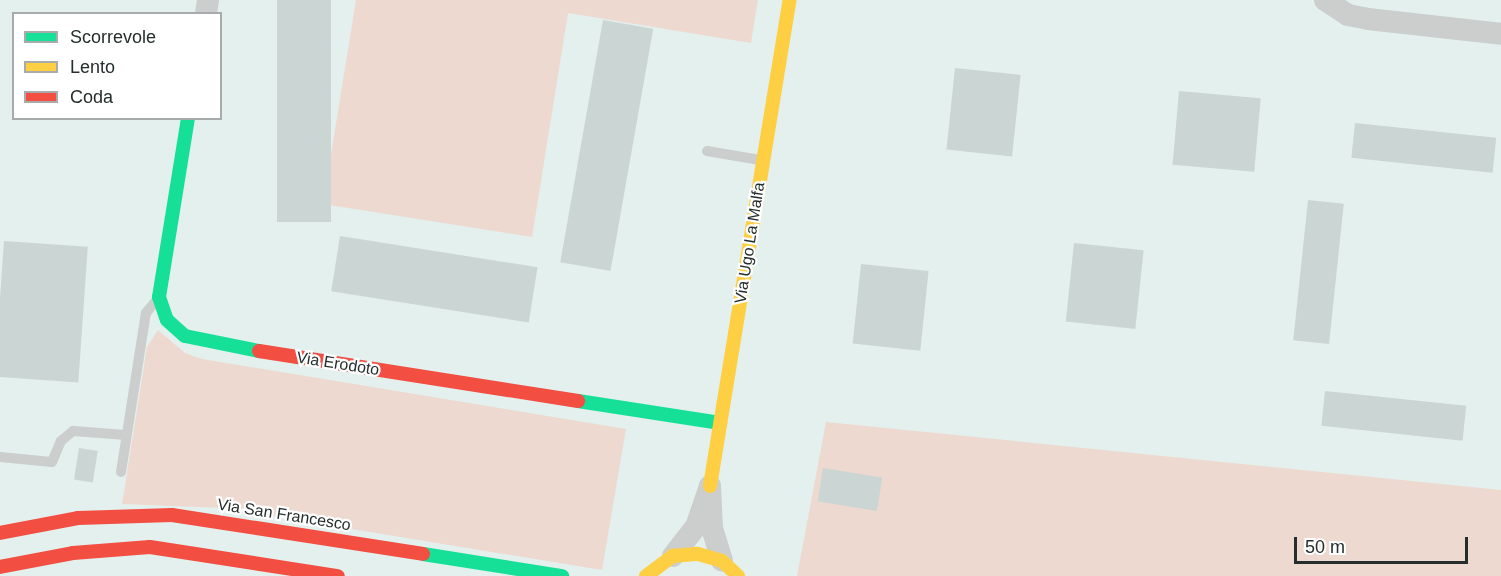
<!DOCTYPE html>
<html>
<head>
<meta charset="utf-8">
<style>
  body { margin:0 }
  #map { position:relative; width:1501px; height:576px; overflow:hidden; background:#e3f0ee; font-family:Helvetica,sans-serif }
  div>[style] { position:absolute }
  .green>* { inset:0; background:#edd9d0 }
  .building>* { inset:0; background:#cbd6d4; transform-origin:0 0 }
  .lane>* { height:10px; margin:-5px; padding:0 5px; transform-origin:5px; border-radius:5px; background:#cbcecd }
  .street>* { height:22px; margin:-11px; padding:0 11px; transform-origin:11px; border-radius:11px; background:#cbcecd }
  .fast>* { height:14px; margin:-7px; padding:0 7px; transform-origin:7px; border-radius:7px; background:#16e098 }
  .slow>* { height:14px; margin:-7px; padding:0 7px; transform-origin:7px; border-radius:7px; background:#ffcf43 }
  .jam>* { height:14px; margin:-7px; padding:0 7px; transform-origin:7px; border-radius:7px; background:#f24e42 }
  span { translate:-50% -50%; white-space:nowrap; text-align:center; line-height:1.15; -webkit-text-stroke:4.5px #fff; paint-order:stroke }
  .street-label { font-size:16px; color:#242e2c }
  .legend { position:absolute; left:12px; top:12px; width:210px; height:108px; box-sizing:border-box; background:#fff; border:2px solid #a7abab; margin:0; padding:8px 10px; list-style:none; font-size:18px; color:#242e2c }
  .legend li { display:flex; align-items:center; gap:12px; height:30px }
  .legend b { width:30px; border:2px solid #a7abab }
  .scale { position:absolute; left:1294px; top:537px; width:174px; height:27px; box-sizing:border-box; border:3px solid #242e2c; border-top:0; padding-left:8px; font-size:18px; line-height:21px; white-space:nowrap; color:#242e2c; -webkit-text-stroke:4px #fff; paint-order:stroke }
</style>
</head>
<body>
<div id="map">
  <div class="green">
    <div style="clip-path:polygon(356px 0,758px 0,751px 43px,568px 13px,532px 237px,323px 204px)"></div>
    <div style="clip-path:polygon(158px 330px,185px 353px,202px 359px,626px 429px,602px 570px,224px 508px,122px 504px,147px 347px)"></div>
    <div style="clip-path:polygon(826px 422px,1501px 490px,1501px 576px,797px 576px)"></div>
  </div>
  <div class="building">
    <div style="left:277px;top:0;width:54px;height:222px"></div>
    <div style="left:603px;top:20px;width:51px;height:246px;rotate:10deg"></div>
    <div style="left:955px;top:68px;width:66px;height:82px;rotate:6deg"></div>
    <div style="left:1179px;top:91px;width:82px;height:74px;rotate:5deg"></div>
    <div style="left:1355px;top:123px;width:142px;height:35px;rotate:6deg"></div>
    <div style="left:1308px;top:200px;width:36px;height:141px;rotate:6deg"></div>
    <div style="left:340px;top:236px;width:200px;height:56px;rotate:9deg"></div>
    <div style="left:4px;top:241px;width:84px;height:136px;rotate:4deg"></div>
    <div style="left:1074px;top:243px;width:70px;height:79px;rotate:6deg"></div>
    <div style="left:861px;top:264px;width:68px;height:80px;rotate:6deg"></div>
    <div style="left:1325px;top:391px;width:142px;height:35px;rotate:6deg"></div>
    <div style="left:79px;top:448px;width:19px;height:32px;rotate:9deg"></div>
    <div style="left:823px;top:468px;width:60px;height:34px;rotate:9deg"></div>
  </div>
  <div class="lane">
    <div style="left:707px;top:151px;width:54px;rotate:9.6deg"></div>
    <div style="left:0;top:457px;width:52px;rotate:5.5deg"></div>
    <div style="left:52px;top:462px;width:23px;rotate:-67deg"></div>
    <div style="left:61px;top:441px;width:16px;rotate:-40deg"></div>
    <div style="left:73px;top:431px;width:53px;rotate:4.3deg"></div>
    <div style="left:121px;top:472px;width:161px;rotate:-81.1deg"></div>
    <div style="left:146px;top:313px;width:14px;rotate:-51deg"></div>
  </div>
  <div class="street">
    <div style="left:1325px;top:0;width:27px;rotate:33deg"></div>
    <div style="left:1348px;top:15px;width:20px;rotate:11deg"></div>
    <div style="left:1368px;top:19px;width:134px;rotate:6.4deg"></div>
    <div style="left:206px;top:14px;width:14px;rotate:-82deg"></div>
    <div style="left:673px;top:556px;width:37px;rotate:-52deg"></div>
    <div style="left:696px;top:527px;width:43px;rotate:-71.1deg"></div>
    <div style="left:710px;top:486px;width:42px;rotate:87.3deg"></div>
    <div style="left:712px;top:528px;width:34px;rotate:73deg"></div>
  </div>
  <div class="fast">
    <div style="left:188px;top:118px;width:181px;rotate:99.2deg"></div>
    <div style="left:159px;top:297px;width:24px;rotate:71deg"></div>
    <div style="left:167px;top:320px;width:24px;rotate:42deg"></div>
    <div style="left:185px;top:336px;width:76px;rotate:11.5deg"></div>
    <div style="left:578px;top:401px;width:144px;rotate:8.8deg"></div>
    <div style="left:423px;top:554px;width:141px;rotate:9deg"></div>
  </div>
  <div class="slow">
    <div style="left:710px;top:486px;width:493px;rotate:-80.7deg"></div>
    <div style="left:646px;top:576px;width:34px;rotate:-37deg"></div>
    <div style="left:673px;top:556px;width:25px;rotate:-5deg"></div>
    <div style="left:698px;top:554px;width:25px;rotate:16deg"></div>
    <div style="left:722px;top:561px;width:22px;rotate:43deg"></div>
  </div>
  <div class="jam">
    <div style="left:259px;top:351px;width:323px;rotate:8.9deg"></div>
    <div style="left:0;top:533px;width:79px;rotate:-10.9deg"></div>
    <div style="left:78px;top:518px;width:94px;rotate:-1.8deg"></div>
    <div style="left:172px;top:515px;width:254px;rotate:8.8deg"></div>
    <div style="left:0;top:567px;width:74px;rotate:-10.9deg"></div>
    <div style="left:73px;top:553px;width:77px;rotate:-4.5deg"></div>
    <div style="left:150px;top:547px;width:190px;rotate:8.8deg"></div>
  </div>
  <div class="street-label">
    <span style="left:750px;top:243px;rotate:-81deg">Via Ugo La Malfa</span>
    <span style="left:338px;top:364px;rotate:9deg">Via Erodoto</span>
    <span style="left:284px;top:515px;rotate:9deg">Via San Francesco</span>
  </div>
  <ul class="legend">
  <li><b style="height:8px;background:#16e098"></b>Scorrevole</li>
  <li><b style="height:8px;background:#ffcf43"></b>Lento</li>
  <li><b style="height:8px;background:#f24e42"></b>Coda</li>
  </ul>
  <div class="scale">50 m</div>
</div>
</body>
</html>
